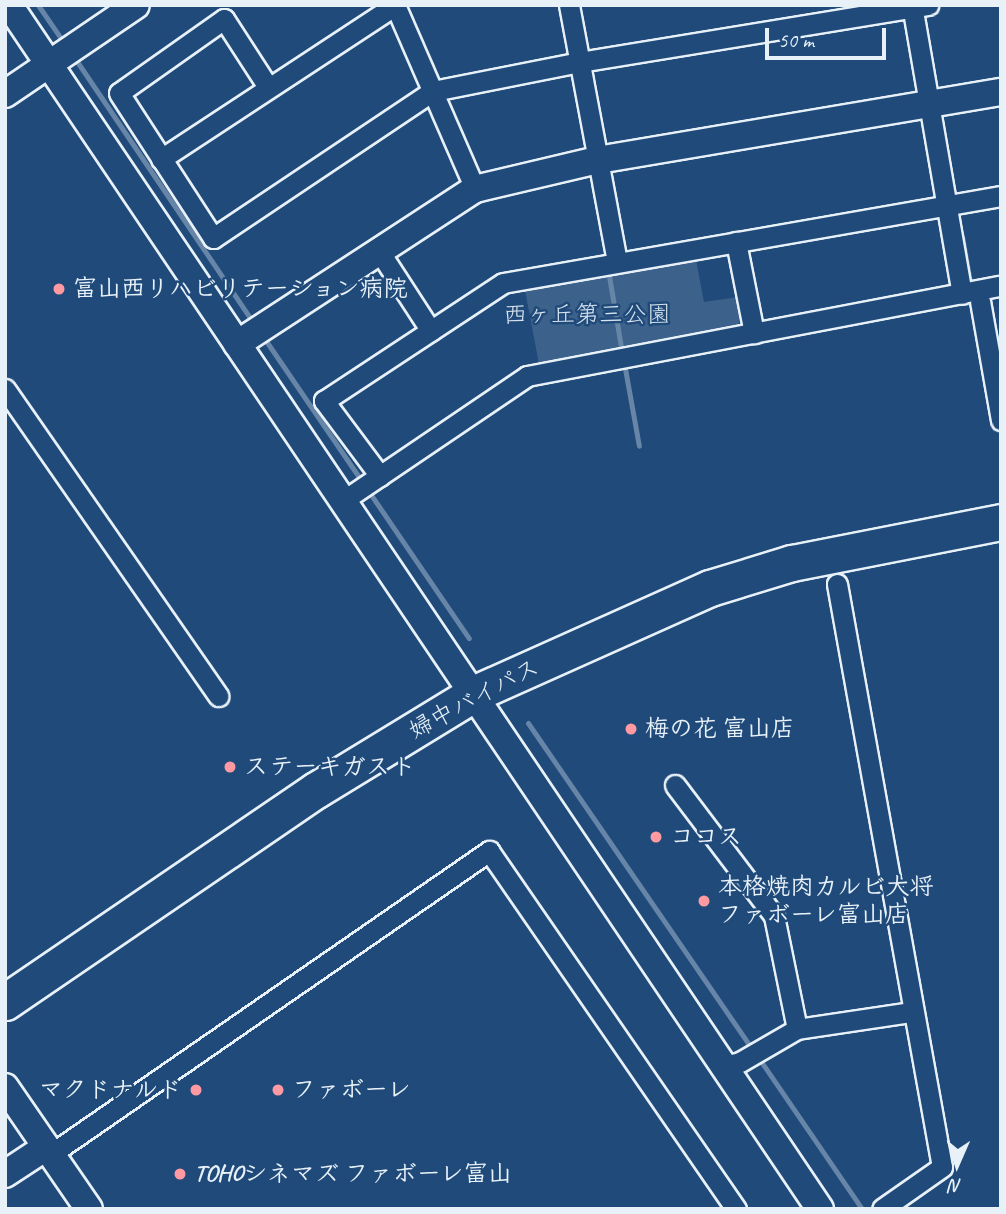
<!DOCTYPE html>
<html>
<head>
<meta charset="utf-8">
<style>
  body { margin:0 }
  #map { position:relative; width:1006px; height:1214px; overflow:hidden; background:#1f4a7a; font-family:Caveat,"Klee One",sans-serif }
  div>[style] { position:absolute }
  .green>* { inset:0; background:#3c628c }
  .stream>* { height:5px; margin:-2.5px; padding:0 2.5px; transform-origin:2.5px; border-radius:2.5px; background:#6685a7 }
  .roads { filter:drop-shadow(2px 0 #e8f1f8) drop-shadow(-2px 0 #e8f1f8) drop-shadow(0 2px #e8f1f8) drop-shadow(0 -2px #e8f1f8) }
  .street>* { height:19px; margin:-9.5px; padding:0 9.5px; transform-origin:9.5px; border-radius:9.5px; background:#1f4a7a }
  .secondary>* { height:26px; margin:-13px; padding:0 13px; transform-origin:13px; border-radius:13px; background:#1f4a7a }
  .highway>* { height:35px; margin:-17.5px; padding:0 17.5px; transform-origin:17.5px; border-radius:17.5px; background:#1f4a7a }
  .dots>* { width:19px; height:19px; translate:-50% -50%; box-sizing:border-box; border:4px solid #1f4a7a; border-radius:50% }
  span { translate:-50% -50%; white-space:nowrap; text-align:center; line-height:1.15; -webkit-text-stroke:5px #1f4a7a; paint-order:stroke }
  .poi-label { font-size:24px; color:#e8f1f8; font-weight:700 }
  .left { translate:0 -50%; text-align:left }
  .right { translate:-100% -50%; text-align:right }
  .park-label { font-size:24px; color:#d7e3ed }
  .street-label { font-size:24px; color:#e8f1f8 }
  .frame { position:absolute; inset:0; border:7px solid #e8f1f8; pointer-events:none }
  .north { position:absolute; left:922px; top:1130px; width:70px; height:70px; -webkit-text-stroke:5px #1f4a7a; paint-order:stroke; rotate:183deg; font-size:19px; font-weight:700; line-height:28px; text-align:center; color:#e8f1f8 }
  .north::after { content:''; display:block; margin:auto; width:24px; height:32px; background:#e8f1f8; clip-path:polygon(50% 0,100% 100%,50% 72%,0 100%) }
  .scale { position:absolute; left:765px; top:28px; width:121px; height:32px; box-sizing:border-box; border:4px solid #e8f1f8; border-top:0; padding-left:9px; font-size:21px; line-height:24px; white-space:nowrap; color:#e8f1f8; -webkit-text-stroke:5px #1f4a7a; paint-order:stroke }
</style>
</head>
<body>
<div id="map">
  <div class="green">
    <div style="clip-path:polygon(695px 255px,704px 302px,738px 297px,742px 316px,736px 329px,539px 364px,524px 285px)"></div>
  </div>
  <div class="stream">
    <div style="left:38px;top:5px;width:46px;rotate:55.6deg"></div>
    <div style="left:74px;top:57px;width:322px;rotate:56deg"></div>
    <div style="left:962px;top:236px;width:53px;rotate:80.2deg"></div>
    <div style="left:608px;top:270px;width:84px;rotate:80.4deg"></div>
    <div style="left:262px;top:335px;width:367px;rotate:55.7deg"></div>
    <div style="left:624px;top:363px;width:84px;rotate:79.8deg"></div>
    <div style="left:528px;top:723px;width:396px;rotate:55.5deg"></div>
    <div style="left:758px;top:1057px;width:184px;rotate:55.6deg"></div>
  </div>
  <div class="roads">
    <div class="street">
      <div style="left:395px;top:5px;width:201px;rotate:66.5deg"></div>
      <div style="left:569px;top:5px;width:260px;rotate:79.4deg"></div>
      <div style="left:912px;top:5px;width:293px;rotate:80.2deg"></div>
      <div style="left:268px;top:87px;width:81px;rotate:-122.9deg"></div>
      <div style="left:224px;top:19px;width:128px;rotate:144.8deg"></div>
      <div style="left:119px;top:93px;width:173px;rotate:57deg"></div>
      <div style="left:213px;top:238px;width:265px;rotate:-33.8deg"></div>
      <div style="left:433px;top:91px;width:149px;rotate:-11.2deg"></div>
      <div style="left:579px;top:62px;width:354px;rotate:-9.3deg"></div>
      <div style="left:161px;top:159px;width:280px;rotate:-33.3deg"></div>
      <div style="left:736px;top:242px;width:93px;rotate:78.8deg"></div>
      <div style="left:379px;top:251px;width:95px;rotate:57deg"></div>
      <div style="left:980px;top:301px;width:121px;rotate:80deg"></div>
      <div style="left:5px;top:389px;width:374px;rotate:55.2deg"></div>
      <div style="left:380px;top:476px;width:94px;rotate:-126.7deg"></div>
      <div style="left:324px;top:401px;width:214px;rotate:-33.4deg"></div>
      <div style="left:503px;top:283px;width:506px;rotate:-9.91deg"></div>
      <div style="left:344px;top:500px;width:221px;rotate:-34.1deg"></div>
      <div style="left:527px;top:376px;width:482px;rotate:-10.8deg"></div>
      <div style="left:837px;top:584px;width:592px;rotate:79.79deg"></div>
      <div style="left:942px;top:1167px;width:73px;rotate:145deg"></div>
      <div style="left:675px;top:785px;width:164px;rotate:52.9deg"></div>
      <div style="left:774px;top:916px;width:115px;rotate:78.5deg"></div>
      <div style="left:724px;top:1066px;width:16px;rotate:-14deg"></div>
      <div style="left:740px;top:1062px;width:66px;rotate:-30.1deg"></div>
      <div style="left:797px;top:1029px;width:115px;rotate:-8.5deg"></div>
      <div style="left:51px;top:1154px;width:533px;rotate:-34.67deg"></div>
      <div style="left:489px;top:851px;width:435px;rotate:55.4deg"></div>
    </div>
    <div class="secondary">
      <div style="left:9px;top:5px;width:1452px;rotate:56.04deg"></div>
      <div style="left:5px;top:94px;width:158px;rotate:-34.2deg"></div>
      <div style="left:237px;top:344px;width:284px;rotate:-33.1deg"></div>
      <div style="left:475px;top:189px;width:126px;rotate:-13.3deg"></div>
      <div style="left:598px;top:160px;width:409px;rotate:-9.6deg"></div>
      <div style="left:5px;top:1087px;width:148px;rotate:55.5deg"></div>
      <div style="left:5px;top:1174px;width:49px;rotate:-33.4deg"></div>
    </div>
    <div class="highway">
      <div style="left:5px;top:1002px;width:376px;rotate:-34.3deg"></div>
      <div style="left:316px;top:790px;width:184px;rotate:-31.4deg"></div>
      <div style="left:473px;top:694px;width:260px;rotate:-24.1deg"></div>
      <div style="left:710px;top:588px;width:86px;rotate:-17deg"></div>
      <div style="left:792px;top:563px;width:213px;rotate:-11.1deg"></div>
    </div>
  </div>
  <div class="dots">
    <div style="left:59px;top:289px;background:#ff9aa2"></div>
    <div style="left:631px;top:729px;background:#ff9aa2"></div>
    <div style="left:230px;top:767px;background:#ff9aa2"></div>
    <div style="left:656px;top:837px;background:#ff9aa2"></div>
    <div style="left:704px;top:901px;background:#ff9aa2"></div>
    <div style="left:196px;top:1090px;background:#ff9aa2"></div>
    <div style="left:278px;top:1090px;background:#ff9aa2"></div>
    <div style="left:180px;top:1174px;background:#ff9aa2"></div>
  </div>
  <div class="poi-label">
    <span class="left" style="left:73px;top:289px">富山西リハビリテーション病院</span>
    <span class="left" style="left:645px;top:729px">梅の花 富山店</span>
    <span class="left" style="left:244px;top:767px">ステーキガスト</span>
    <span class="left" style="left:670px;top:837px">ココス</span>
    <span class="left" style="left:718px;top:901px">本格焼肉カルビ大将<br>ファボーレ富山店</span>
    <span class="right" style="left:182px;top:1090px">マクドナルド</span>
    <span class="left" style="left:292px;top:1090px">ファボーレ</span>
    <span class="left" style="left:194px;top:1174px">TOHOシネマズ ファボーレ富山</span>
  </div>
  <div class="park-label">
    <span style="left:587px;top:315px">西ヶ丘第三公園</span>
  </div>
  <div class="street-label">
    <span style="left:474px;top:699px;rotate:-28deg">婦中バイパス</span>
  </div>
  <div class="frame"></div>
  <div class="north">N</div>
  <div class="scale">50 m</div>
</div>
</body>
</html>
